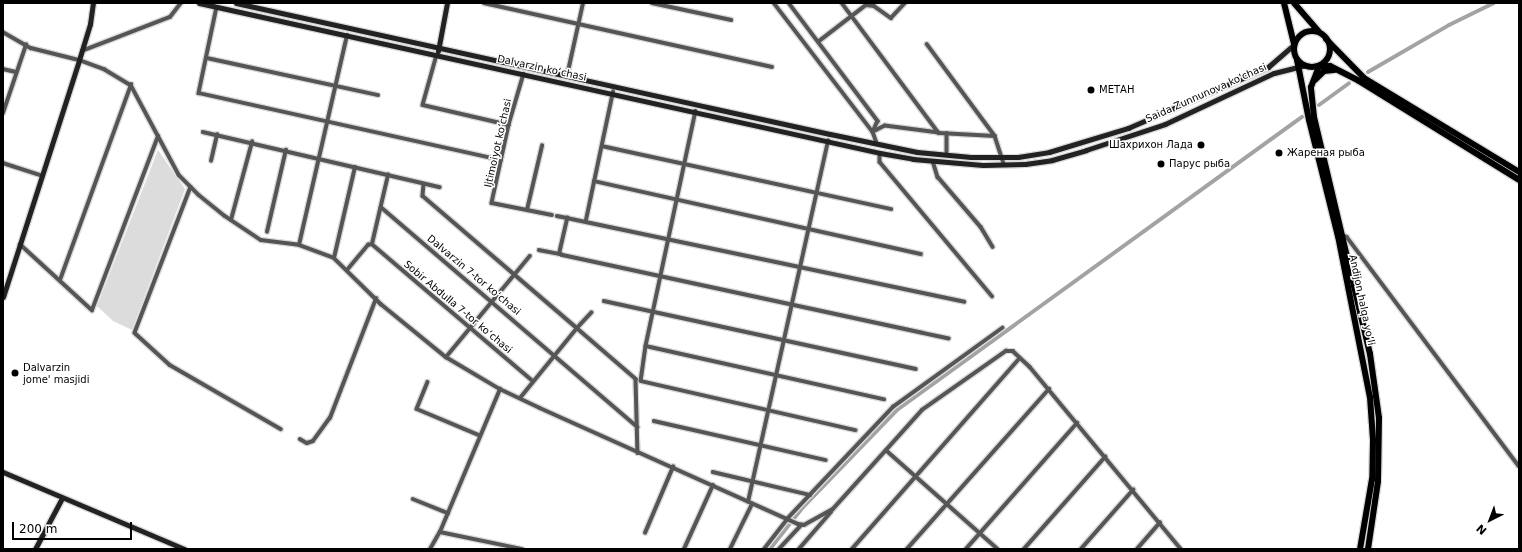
<!DOCTYPE html>
<html>
<head>
<meta charset="utf-8">
<style>
  body { margin:0 }
  #map { position:relative; width:1522px; height:552px; overflow:hidden; background:#fff; font-family:"DejaVu Sans",sans-serif }
  div>[style] { position:absolute }
  .green>* { inset:0; background:#dcdcdc }
  .canal>* { height:4px; margin:-2px; padding:0 2px; transform-origin:2px; border-radius:2px; background:#a3a3a3 }
  .roads { filter:drop-shadow(1px 0 #dbdbdb) drop-shadow(-1px 0 #dbdbdb) drop-shadow(0 1px #dbdbdb) drop-shadow(0 -1px #dbdbdb) }
  .street>* { height:3.5px; margin:-1.75px; padding:0 1.75px; transform-origin:1.75px; border-radius:1.75px; background:#555 }
  .secondary>* { height:5px; margin:-2.5px; padding:0 2.5px; transform-origin:2.5px; border-radius:2.5px; background:#222 }
  .highway>* { height:6px; margin:-3px; padding:0 3px; transform-origin:3px; border-radius:3px; background:#000 }
  .highway>.ring { margin:-3px; padding:0; box-sizing:content-box; background:none; border:6px solid #000; border-radius:50% }
  .dots>* { width:11px; height:11px; translate:-50% -50%; box-sizing:border-box; border:2px solid #fff; border-radius:50% }
  span { translate:-50% -50%; white-space:nowrap; text-align:center; line-height:1.15; -webkit-text-stroke:3px #fff; paint-order:stroke }
  .street-label { font-size:10px; color:#000 }
  .poi-label { font-size:10px; color:#000 }
  .left { translate:0 -50%; text-align:left }
  .right { translate:-100% -50%; text-align:right }
  .frame { position:absolute; inset:0; border:4px solid #000; pointer-events:none }
  .north { position:absolute; left:1470px; top:500px; width:40px; height:40px; -webkit-text-stroke:3px #fff; paint-order:stroke; rotate:222deg; font-size:11px; font-weight:700; line-height:16px; text-align:center; color:#000 }
  .north::after { content:''; display:block; margin:auto; width:14px; height:18px; background:#000; clip-path:polygon(50% 0,100% 100%,50% 72%,0 100%) }
  .scale { position:absolute; left:12px; top:522px; width:120px; height:18px; box-sizing:border-box; border:2px solid #000; border-top:0; padding-left:5px; font-size:12px; line-height:14px; white-space:nowrap; color:#000; -webkit-text-stroke:3px #fff; paint-order:stroke }
</style>
</head>
<body>
<div id="map">
  <div class="green">
    <div style="clip-path:polygon(158px 150px,185px 189px,132px 330px,113px 321px,97px 306px)"></div>
  </div>
  <div class="canal">
    <div style="left:1368px;top:72px;width:94px;rotate:-30.1deg"></div>
    <div style="left:1449px;top:25px;width:50px;rotate:-26.1deg"></div>
    <div style="left:1319px;top:105px;width:37px;rotate:-36deg"></div>
    <div style="left:770px;top:549px;width:53px;rotate:-51.8deg"></div>
    <div style="left:803px;top:507px;width:135px;rotate:-45.9deg"></div>
    <div style="left:897px;top:410px;width:500px;rotate:-35.9deg"></div>
  </div>
  <div class="roads">
    <div class="street">
      <div style="left:484px;top:3px;width:295px;rotate:12.5deg"></div>
      <div style="left:652px;top:3px;width:81px;rotate:12.1deg"></div>
      <div style="left:774px;top:3px;width:163px;rotate:52.5deg"></div>
      <div style="left:873px;top:132px;width:12px;rotate:70deg"></div>
      <div style="left:789px;top:3px;width:148px;rotate:53deg"></div>
      <div style="left:878px;top:121px;width:12px;rotate:114deg"></div>
      <div style="left:842px;top:3px;width:162px;rotate:53.3deg"></div>
      <div style="left:939px;top:133px;width:54px;rotate:-172.6deg"></div>
      <div style="left:885px;top:126px;width:13px;rotate:153deg"></div>
      <div style="left:217px;top:7px;width:88px;rotate:101.8deg"></div>
      <div style="left:199px;top:93px;width:309px;rotate:12.5deg"></div>
      <div style="left:3px;top:32px;width:32px;rotate:30deg"></div>
      <div style="left:31px;top:48px;width:49px;rotate:14deg"></div>
      <div style="left:79px;top:60px;width:27px;rotate:20deg"></div>
      <div style="left:104px;top:69px;width:31px;rotate:31deg"></div>
      <div style="left:131px;top:85px;width:102px;rotate:61.9deg"></div>
      <div style="left:179px;top:175px;width:28px;rotate:45deg"></div>
      <div style="left:199px;top:195px;width:33px;rotate:39deg"></div>
      <div style="left:225px;top:216px;width:43px;rotate:33.7deg"></div>
      <div style="left:261px;top:240px;width:38px;rotate:7deg"></div>
      <div style="left:299px;top:245px;width:37px;rotate:20deg"></div>
      <div style="left:334px;top:258px;width:66px;rotate:44.4deg"></div>
      <div style="left:381px;top:304px;width:84px;rotate:39.2deg"></div>
      <div style="left:446px;top:357px;width:63px;rotate:30.7deg"></div>
      <div style="left:500px;top:389px;width:44px;rotate:25.4deg"></div>
      <div style="left:540px;top:408px;width:283px;rotate:24.2deg"></div>
      <div style="left:798px;top:524px;width:6px;rotate:9deg"></div>
      <div style="left:804px;top:525px;width:33px;rotate:-29deg"></div>
      <div style="left:833px;top:509px;width:133px;rotate:-48deg"></div>
      <div style="left:922px;top:410px;width:103px;rotate:-35.1deg"></div>
      <div style="left:1006px;top:351px;width:7px"></div>
      <div style="left:1013px;top:351px;width:23px;rotate:43deg"></div>
      <div style="left:1030px;top:367px;width:236px;rotate:50.3deg"></div>
      <div style="left:818px;top:42px;width:61px;rotate:-37.6deg"></div>
      <div style="left:866px;top:5px;width:8px;rotate:7deg"></div>
      <div style="left:874px;top:6px;width:21px;rotate:35deg"></div>
      <div style="left:891px;top:18px;width:21px;rotate:-47deg"></div>
      <div style="left:927px;top:44px;width:114px;rotate:53.5deg"></div>
      <div style="left:82px;top:51px;width:94px;rotate:-21.1deg"></div>
      <div style="left:170px;top:17px;width:18px;rotate:-52deg"></div>
      <div style="left:437px;top:55px;width:52px;rotate:105.6deg"></div>
      <div style="left:423px;top:105px;width:88px;rotate:13.1deg"></div>
      <div style="left:207px;top:58px;width:175px;rotate:12.2deg"></div>
      <div style="left:3px;top:69px;width:13px;rotate:13deg"></div>
      <div style="left:524px;top:74px;width:53px;rotate:106.4deg"></div>
      <div style="left:509px;top:125px;width:80px;rotate:102.3deg"></div>
      <div style="left:492px;top:203px;width:61px;rotate:11.3deg"></div>
      <div style="left:567px;top:76px;width:75px;rotate:-77.6deg"></div>
      <div style="left:696px;top:111px;width:240px;rotate:102deg"></div>
      <div style="left:646px;top:346px;width:35px;rotate:98deg"></div>
      <div style="left:641px;top:381px;width:220px;rotate:12.9deg"></div>
      <div style="left:3px;top:113px;width:72px;rotate:-71.3deg"></div>
      <div style="left:203px;top:132px;width:243px;rotate:13.1deg"></div>
      <div style="left:939px;top:133px;width:56px;rotate:3.1deg"></div>
      <div style="left:995px;top:136px;width:29px;rotate:72deg"></div>
      <div style="left:947px;top:133px;width:22px;rotate:90deg"></div>
      <div style="left:602px;top:146px;width:296px;rotate:12.3deg"></div>
      <div style="left:880px;top:153px;width:9px;rotate:90deg"></div>
      <div style="left:880px;top:162px;width:175px;rotate:50.1deg"></div>
      <div style="left:211px;top:161px;width:27px;rotate:-77deg"></div>
      <div style="left:933px;top:161px;width:17px;rotate:73deg"></div>
      <div style="left:938px;top:177px;width:66px;rotate:49.3deg"></div>
      <div style="left:981px;top:227px;width:23px;rotate:59deg"></div>
      <div style="left:3px;top:163px;width:39px;rotate:18deg"></div>
      <div style="left:594px;top:181px;width:335px;rotate:12.6deg"></div>
      <div style="left:424px;top:184px;width:12px;rotate:95deg"></div>
      <div style="left:423px;top:196px;width:203px;rotate:40.6deg"></div>
      <div style="left:577px;top:328px;width:21px;rotate:-47deg"></div>
      <div style="left:191px;top:187px;width:156px;rotate:111deg"></div>
      <div style="left:135px;top:333px;width:47px;rotate:42.4deg"></div>
      <div style="left:170px;top:365px;width:128px;rotate:30deg"></div>
      <div style="left:381px;top:207px;width:338px;rotate:40.6deg"></div>
      <div style="left:527px;top:210px;width:66px;rotate:-76.8deg"></div>
      <div style="left:557px;top:216px;width:10px;rotate:11deg"></div>
      <div style="left:231px;top:220px;width:81px;rotate:-74.9deg"></div>
      <div style="left:586px;top:220px;width:131px;rotate:-78.1deg"></div>
      <div style="left:267px;top:232px;width:84px;rotate:-77deg"></div>
      <div style="left:1341px;top:235px;width:6px;rotate:18deg"></div>
      <div style="left:1347px;top:237px;width:286px;rotate:53.1deg"></div>
      <div style="left:20px;top:244px;width:98px;rotate:42.5deg"></div>
      <div style="left:92px;top:310px;width:186px;rotate:-69.2deg"></div>
      <div style="left:372px;top:244px;width:211px;rotate:40.4deg"></div>
      <div style="left:299px;top:245px;width:215px;rotate:-77.1deg"></div>
      <div style="left:539px;top:250px;width:20px;rotate:11deg"></div>
      <div style="left:334px;top:258px;width:93px;rotate:-77deg"></div>
      <div style="left:347px;top:270px;width:33px;rotate:-50deg"></div>
      <div style="left:368px;top:245px;width:4px;rotate:-14deg"></div>
      <div style="left:372px;top:244px;width:71px;rotate:-76.9deg"></div>
      <div style="left:60px;top:280px;width:208px;rotate:-70deg"></div>
      <div style="left:604px;top:301px;width:319px;rotate:12.3deg"></div>
      <div style="left:949px;top:339px;width:396px;rotate:-167.8deg"></div>
      <div style="left:562px;top:255px;width:3px;rotate:-162deg"></div>
      <div style="left:559px;top:254px;width:37px;rotate:-77deg"></div>
      <div style="left:567px;top:218px;width:406px;rotate:11.9deg"></div>
      <div style="left:646px;top:346px;width:244px;rotate:12.6deg"></div>
      <div style="left:446px;top:357px;width:131px;rotate:-50.3deg"></div>
      <div style="left:428px;top:382px;width:29px;rotate:112deg"></div>
      <div style="left:417px;top:409px;width:67px;rotate:22.8deg"></div>
      <div style="left:520px;top:398px;width:90px;rotate:-50.8deg"></div>
      <div style="left:577px;top:328px;width:78px;rotate:40.8deg"></div>
      <div style="left:636px;top:379px;width:74px;rotate:88.5deg"></div>
      <div style="left:654px;top:421px;width:176px;rotate:12.8deg"></div>
      <div style="left:300px;top:439px;width:8px;rotate:30deg"></div>
      <div style="left:307px;top:443px;width:6px;rotate:-18deg"></div>
      <div style="left:313px;top:441px;width:29px;rotate:-54deg"></div>
      <div style="left:330px;top:418px;width:128px;rotate:-68.9deg"></div>
      <div style="left:886px;top:450px;width:149px;rotate:41.5deg"></div>
      <div style="left:713px;top:472px;width:100px;rotate:13.3deg"></div>
      <div style="left:413px;top:499px;width:38px;rotate:22deg"></div>
      <div style="left:748px;top:502px;width:370px;rotate:-77.5deg"></div>
      <div style="left:440px;top:532px;width:84px;rotate:11.7deg"></div>
      <div style="left:645px;top:533px;width:72px;rotate:-67deg"></div>
      <div style="left:430px;top:549px;width:20px;rotate:-60deg"></div>
      <div style="left:440px;top:532px;width:155px;rotate:-67.2deg"></div>
      <div style="left:684px;top:549px;width:70px;rotate:-65.6deg"></div>
      <div style="left:730px;top:549px;width:50px;rotate:-63.9deg"></div>
      <div style="left:764px;top:549px;width:39px;rotate:-52deg"></div>
      <div style="left:788px;top:518px;width:153px;rotate:-46.6deg"></div>
      <div style="left:893px;top:407px;width:135px;rotate:-35.9deg"></div>
      <div style="left:779px;top:549px;width:33px;rotate:-47deg"></div>
      <div style="left:799px;top:549px;width:49px;rotate:-49.1deg"></div>
      <div style="left:852px;top:549px;width:254px;rotate:-48.7deg"></div>
      <div style="left:907px;top:549px;width:214px;rotate:-48.4deg"></div>
      <div style="left:966px;top:549px;width:168px;rotate:-48.6deg"></div>
      <div style="left:1024px;top:549px;width:123px;rotate:-48.6deg"></div>
      <div style="left:1081px;top:549px;width:79px;rotate:-48.6deg"></div>
      <div style="left:1137px;top:549px;width:35px;rotate:-49deg"></div>
    </div>
    <div class="secondary">
      <div style="left:199px;top:3px;width:697px;rotate:12.42deg"></div>
      <div style="left:880px;top:153px;width:34px;rotate:10deg"></div>
      <div style="left:913px;top:159px;width:70px;rotate:4.9deg"></div>
      <div style="left:983px;top:165px;width:42px;rotate:-1.4deg"></div>
      <div style="left:1025px;top:164px;width:27px;rotate:-8deg"></div>
      <div style="left:1052px;top:160px;width:35px;rotate:-16deg"></div>
      <div style="left:1086px;top:150px;width:83px;rotate:-18.2deg"></div>
      <div style="left:1165px;top:124px;width:120px;rotate:-25.1deg"></div>
      <div style="left:1274px;top:73px;width:32px;rotate:-14deg"></div>
      <div style="left:236px;top:3px;width:608px;rotate:12.44deg"></div>
      <div style="left:830px;top:134px;width:89px;rotate:11.7deg"></div>
      <div style="left:917px;top:152px;width:54px;rotate:5.3deg"></div>
      <div style="left:971px;top:157px;width:47px"></div>
      <div style="left:1018px;top:157px;width:31px;rotate:-9deg"></div>
      <div style="left:1049px;top:152px;width:83px;rotate:-16.9deg"></div>
      <div style="left:1128px;top:128px;width:153px;rotate:-23.5deg"></div>
      <div style="left:1268px;top:67px;width:35px;rotate:-41deg"></div>
      <div style="left:438px;top:51px;width:49px;rotate:-79.4deg"></div>
      <div style="left:3px;top:297px;width:249px;rotate:-72.2deg"></div>
      <div style="left:79px;top:60px;width:38px;rotate:-73deg"></div>
      <div style="left:90px;top:24px;width:21px;rotate:-82deg"></div>
      <div style="left:3px;top:472px;width:197px;rotate:23deg"></div>
      <div style="left:35px;top:549px;width:58px;rotate:-62.1deg"></div>
    </div>
    <div class="highway">
      <div style="left:1284px;top:3px;width:42px;rotate:76.3deg"></div>
      <div style="left:1294px;top:3px;width:37px;rotate:49deg"></div>
      <div class="ring" style="left:1294px;top:31px;width:30px;height:30px"></div>
      <div style="left:1326px;top:39px;width:54px;rotate:45.7deg"></div>
      <div style="left:1364px;top:78px;width:181px;rotate:31.2deg"></div>
      <div style="left:1297px;top:60px;width:61px;rotate:78.7deg"></div>
      <div style="left:1309px;top:120px;width:120px;rotate:76deg"></div>
      <div style="left:1338px;top:236px;width:164px;rotate:78.8deg"></div>
      <div style="left:1370px;top:397px;width:43px;rotate:86deg"></div>
      <div style="left:1373px;top:440px;width:39px;rotate:91deg"></div>
      <div style="left:1372px;top:479px;width:71px;rotate:99.7deg"></div>
      <div style="left:1315px;top:80px;width:13px;rotate:-45deg"></div>
      <div style="left:1324px;top:71px;width:10px;rotate:-6deg"></div>
      <div style="left:1368px;top:549px;width:69px;rotate:-81.6deg"></div>
      <div style="left:1378px;top:481px;width:63px;rotate:-89.1deg"></div>
      <div style="left:1379px;top:418px;width:65px;rotate:-98deg"></div>
      <div style="left:1370px;top:354px;width:244px;rotate:-103.3deg"></div>
      <div style="left:1314px;top:117px;width:30px;rotate:-96deg"></div>
      <div style="left:1311px;top:87px;width:22px;rotate:-69deg"></div>
      <div style="left:1319px;top:66px;width:11px"></div>
      <div style="left:1330px;top:66px;width:33px;rotate:27deg"></div>
      <div style="left:1359px;top:81px;width:188px;rotate:31.7deg"></div>
    </div>
  </div>
  <div class="dots">
    <div style="left:1091px;top:90px;background:#000"></div>
    <div style="left:1201px;top:145px;background:#000"></div>
    <div style="left:1279px;top:153px;background:#000"></div>
    <div style="left:1161px;top:164px;background:#000"></div>
    <div style="left:15px;top:373px;background:#000"></div>
  </div>
  <div class="street-label">
    <span style="left:542px;top:68px;rotate:12deg">Dalvarzin koʻchasi</span>
    <span style="left:1206px;top:93px;rotate:-24deg">Saida Zunnunova ko'chasi</span>
    <span style="left:498px;top:143px;rotate:-77deg">Ijtimoiyot koʻchasi</span>
    <span style="left:474px;top:275px;rotate:40deg">Dalvarzin 7-tor koʻchasi</span>
    <span style="left:1362px;top:300px;rotate:78deg">Andijon halqa yo‘li</span>
    <span style="left:458px;top:307px;rotate:40deg">Sobir Abdulla 7-tor koʻchasi</span>
  </div>
  <div class="poi-label">
    <span class="left" style="left:1099px;top:90px">МЕТАН</span>
    <span class="right" style="left:1193px;top:145px">Шахрихон Лада</span>
    <span class="left" style="left:1287px;top:153px">Жареная рыба</span>
    <span class="left" style="left:1169px;top:164px">Парус рыба</span>
    <span class="left" style="left:23px;top:373px">Dalvarzin<br>jome' masjidi</span>
  </div>
  <div class="frame"></div>
  <div class="north">N</div>
  <div class="scale">200 m</div>
</div>
</body>
</html>
